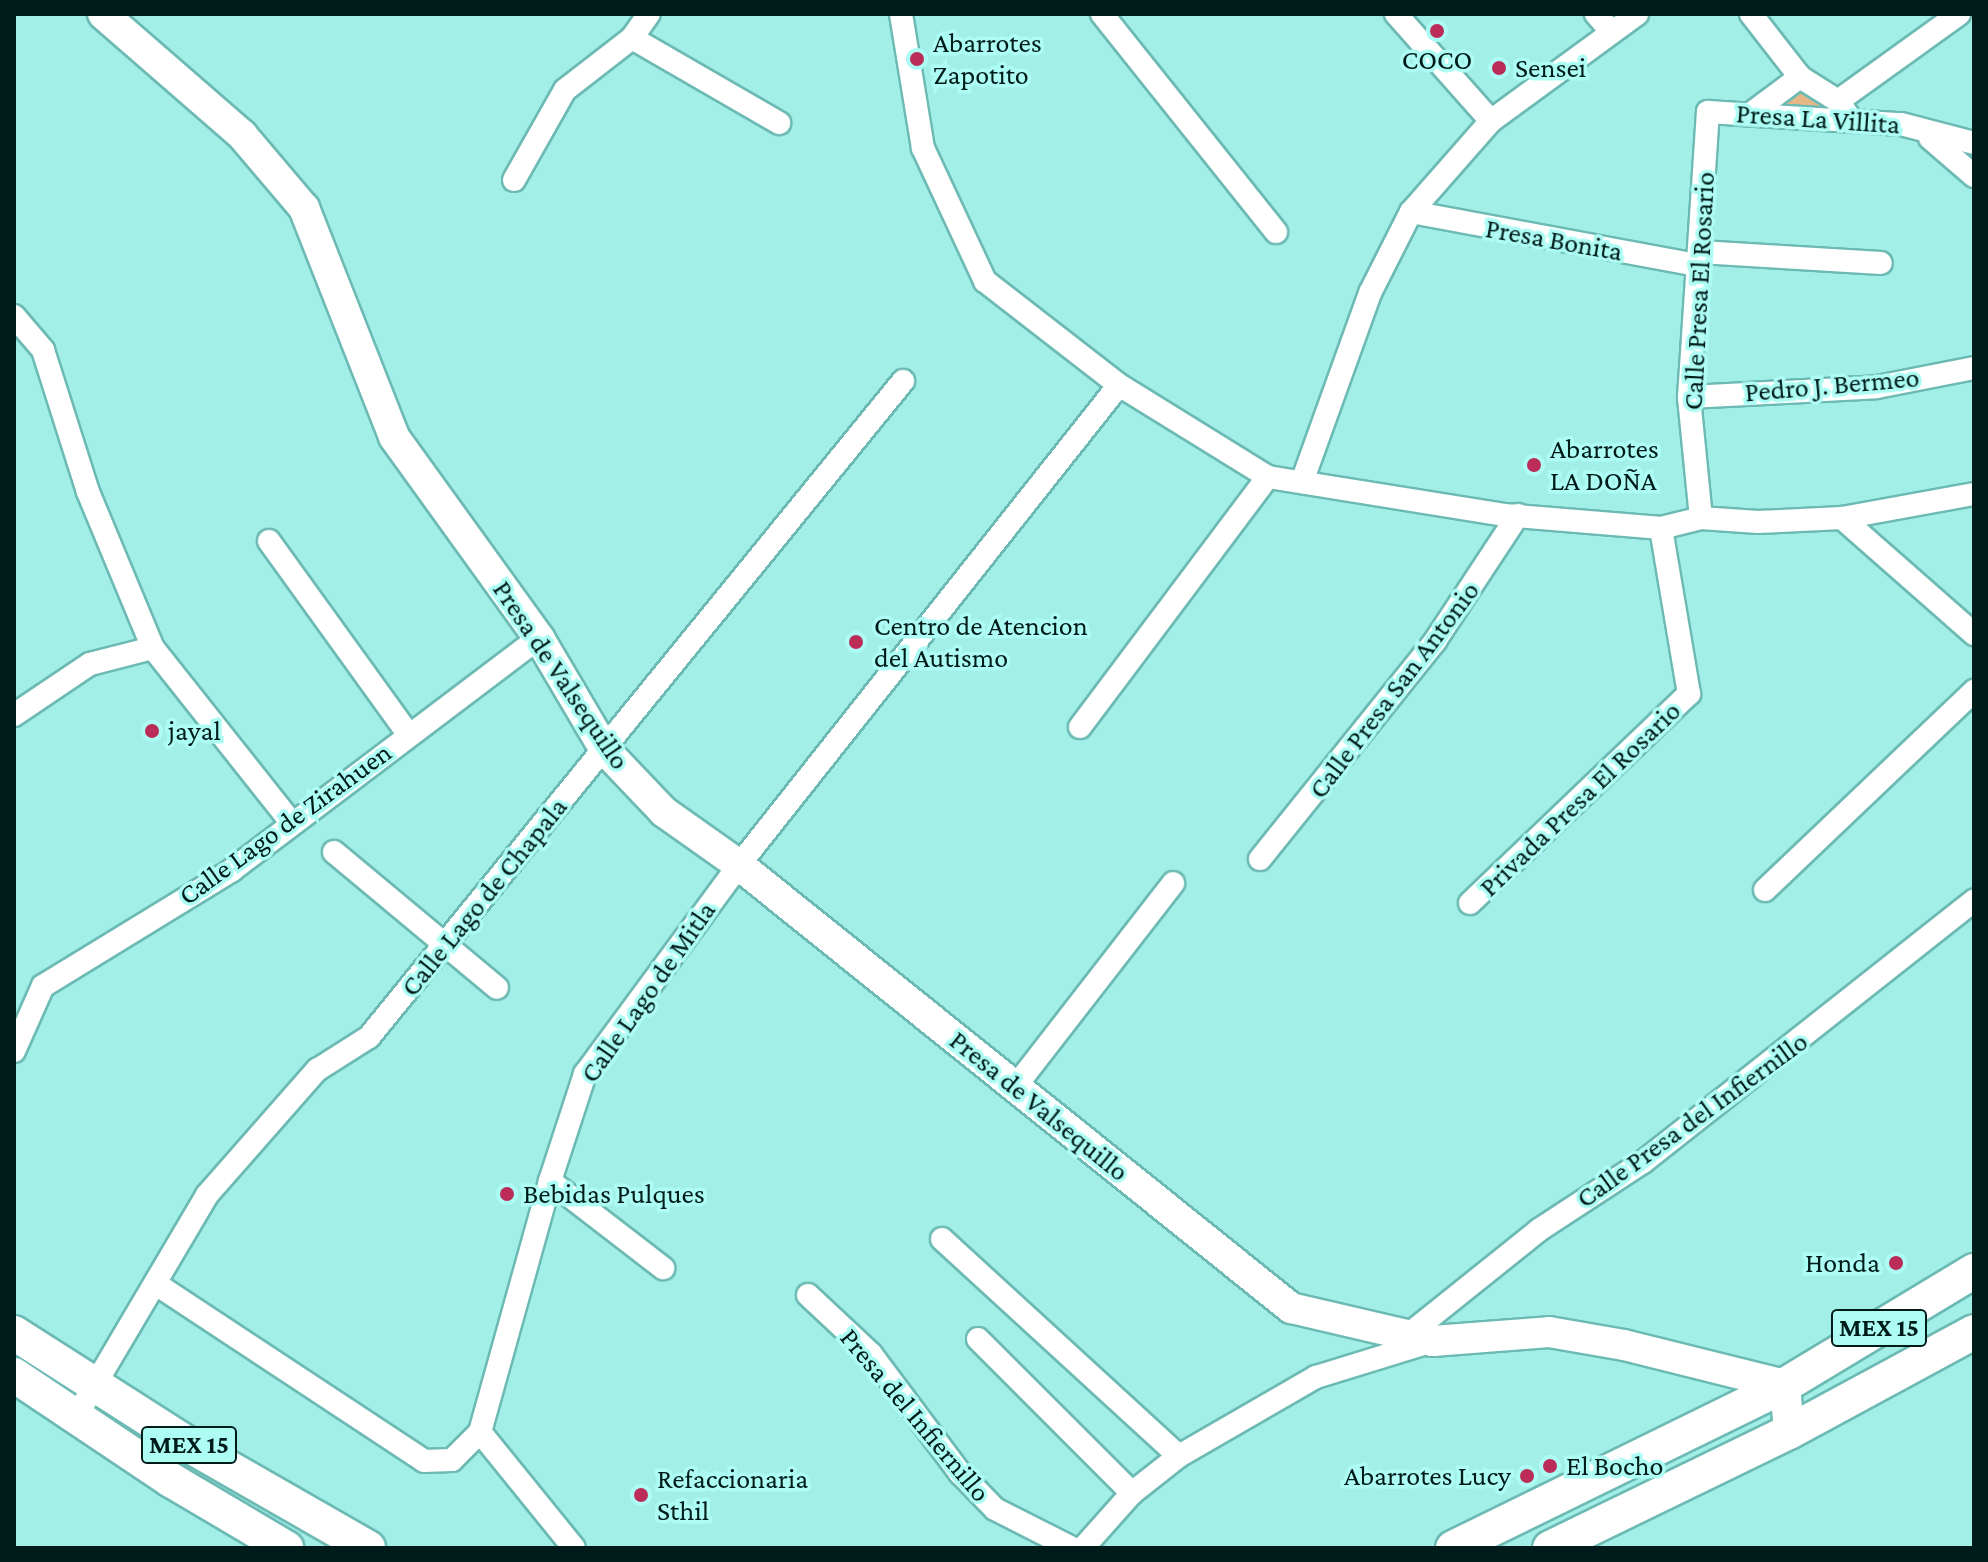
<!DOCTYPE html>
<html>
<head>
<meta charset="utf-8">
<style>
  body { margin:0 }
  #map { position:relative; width:1988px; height:1562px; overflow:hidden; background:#a1efe7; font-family:"Crimson Pro",serif }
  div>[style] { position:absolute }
  .green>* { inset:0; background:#e4b787 }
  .roads { filter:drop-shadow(2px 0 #6cbab3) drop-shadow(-2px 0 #6cbab3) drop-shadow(0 2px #6cbab3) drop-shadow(0 -2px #6cbab3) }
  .street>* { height:22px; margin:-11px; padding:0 11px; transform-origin:11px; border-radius:11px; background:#fff }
  .secondary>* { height:30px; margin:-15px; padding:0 15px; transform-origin:15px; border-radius:15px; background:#fff }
  .primary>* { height:34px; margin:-17px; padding:0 17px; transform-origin:17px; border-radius:17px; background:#fff }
  .dots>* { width:22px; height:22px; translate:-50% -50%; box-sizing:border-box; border:4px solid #aefdf5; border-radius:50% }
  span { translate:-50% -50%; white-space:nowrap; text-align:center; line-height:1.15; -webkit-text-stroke:7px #aefdf5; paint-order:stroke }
  .shield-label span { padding:2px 6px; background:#aefdf5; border:2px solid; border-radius:6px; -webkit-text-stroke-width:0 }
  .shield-label { font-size:26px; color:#001c1a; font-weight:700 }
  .poi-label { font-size:28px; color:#001c1a }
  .left { translate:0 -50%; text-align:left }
  .right { translate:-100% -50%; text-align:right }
  .street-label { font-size:28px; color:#001c1a }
  .frame { position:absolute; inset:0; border:16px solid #001c1a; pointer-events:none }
</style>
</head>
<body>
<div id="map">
  <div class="green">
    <div style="clip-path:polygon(1801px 84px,1843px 116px,1770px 108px)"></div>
  </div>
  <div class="roads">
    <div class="street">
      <div style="left:901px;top:14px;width:136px;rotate:80.7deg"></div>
      <div style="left:923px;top:148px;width:147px;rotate:65deg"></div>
      <div style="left:985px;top:281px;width:170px;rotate:37.8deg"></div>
      <div style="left:1119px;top:385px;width:175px;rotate:31.7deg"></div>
      <div style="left:1268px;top:477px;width:239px;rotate:9.1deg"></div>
      <div style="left:1504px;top:515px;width:158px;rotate:4.7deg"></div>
      <div style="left:1661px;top:528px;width:41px;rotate:-14deg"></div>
      <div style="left:1701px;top:518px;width:57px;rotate:4deg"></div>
      <div style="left:1758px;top:522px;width:84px;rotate:-2.7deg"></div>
      <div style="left:1842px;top:518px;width:134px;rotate:-10.3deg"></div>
      <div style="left:1102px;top:14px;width:279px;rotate:51.4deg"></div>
      <div style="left:1396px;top:14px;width:143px;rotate:48.4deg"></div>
      <div style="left:1596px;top:14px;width:21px;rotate:49deg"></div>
      <div style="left:1751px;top:14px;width:80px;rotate:52.1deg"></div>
      <div style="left:1800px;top:77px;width:45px;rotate:32.3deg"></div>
      <div style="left:1838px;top:101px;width:24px;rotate:55deg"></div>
      <div style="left:632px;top:38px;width:170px;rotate:30deg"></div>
      <div style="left:1838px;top:101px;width:149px;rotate:-35.7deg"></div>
      <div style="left:1753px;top:112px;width:59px;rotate:-36.7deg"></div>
      <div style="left:1930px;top:138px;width:58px;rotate:40.8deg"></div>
      <div style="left:514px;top:180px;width:103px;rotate:-60.5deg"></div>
      <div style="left:565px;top:90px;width:85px;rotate:-37.8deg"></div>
      <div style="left:632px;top:38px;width:29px;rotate:-55deg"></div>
      <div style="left:1411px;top:212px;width:292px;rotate:10.5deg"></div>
      <div style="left:1700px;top:252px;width:181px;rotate:3.5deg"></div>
      <div style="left:14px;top:316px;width:45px;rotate:49.5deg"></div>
      <div style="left:43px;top:350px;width:149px;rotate:72.4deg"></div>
      <div style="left:88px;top:492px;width:169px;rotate:67.4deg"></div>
      <div style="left:153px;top:648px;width:222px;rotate:51.6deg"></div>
      <div style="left:1689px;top:397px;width:188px;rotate:-3deg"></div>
      <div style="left:1877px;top:387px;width:99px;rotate:-11.1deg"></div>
      <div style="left:1302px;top:482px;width:201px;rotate:-70.2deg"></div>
      <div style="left:1370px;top:293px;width:91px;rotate:-63.2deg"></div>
      <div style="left:1411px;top:212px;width:121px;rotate:-48.7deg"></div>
      <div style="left:1491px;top:121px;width:181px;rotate:-36.2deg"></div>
      <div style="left:1701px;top:518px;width:122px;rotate:-95.7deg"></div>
      <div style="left:1689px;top:397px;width:286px;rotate:-86.2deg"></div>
      <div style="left:1708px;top:112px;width:193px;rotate:3.6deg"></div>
      <div style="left:1901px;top:124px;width:75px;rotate:14.6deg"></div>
      <div style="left:1842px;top:518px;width:176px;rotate:41.3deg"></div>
      <div style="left:269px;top:541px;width:238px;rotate:54.2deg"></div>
      <div style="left:14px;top:715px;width:92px;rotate:-33.9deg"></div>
      <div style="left:90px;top:664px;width:65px;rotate:-14.3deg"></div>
      <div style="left:1080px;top:727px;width:313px;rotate:-53.1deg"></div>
      <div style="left:334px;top:852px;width:212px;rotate:39.8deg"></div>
      <div style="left:1260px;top:859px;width:280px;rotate:-51.2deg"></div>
      <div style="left:1435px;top:641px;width:151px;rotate:-56.6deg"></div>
      <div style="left:1765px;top:890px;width:289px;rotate:-43.6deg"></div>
      <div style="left:1470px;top:903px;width:303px;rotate:-43.7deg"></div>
      <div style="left:1689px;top:694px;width:168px;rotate:-99.6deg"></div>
      <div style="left:14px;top:1051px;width:71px;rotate:-66deg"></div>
      <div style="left:43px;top:986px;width:222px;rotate:-31.5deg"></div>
      <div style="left:232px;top:870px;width:385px;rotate:-37.1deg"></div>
      <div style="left:1015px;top:1087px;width:258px;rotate:-52.2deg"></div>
      <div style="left:550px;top:1181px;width:143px;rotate:37.6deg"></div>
      <div style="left:942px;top:1239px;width:321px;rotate:42.5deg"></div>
      <div style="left:156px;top:1284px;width:321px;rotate:33.4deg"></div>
      <div style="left:424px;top:1461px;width:28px;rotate:-2deg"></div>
      <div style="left:452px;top:1460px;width:40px;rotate:-45deg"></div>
      <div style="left:480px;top:1432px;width:261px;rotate:-74.4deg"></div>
      <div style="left:550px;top:1181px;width:113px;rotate:-71.9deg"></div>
      <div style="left:585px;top:1074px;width:260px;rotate:-53.6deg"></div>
      <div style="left:739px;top:865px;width:612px;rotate:-51.63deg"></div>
      <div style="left:808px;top:1295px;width:86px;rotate:43.1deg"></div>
      <div style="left:871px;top:1354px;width:149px;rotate:53.2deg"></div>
      <div style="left:960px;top:1473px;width:50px;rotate:45.8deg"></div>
      <div style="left:995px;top:1509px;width:86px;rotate:26.9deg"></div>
      <div style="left:1408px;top:1335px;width:168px;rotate:-38.7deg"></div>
      <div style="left:1539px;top:1230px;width:124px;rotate:-33.2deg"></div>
      <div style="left:1643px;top:1162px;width:422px;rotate:-38.3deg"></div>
      <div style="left:978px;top:1339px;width:218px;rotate:45deg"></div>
      <div style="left:77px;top:1415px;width:256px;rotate:-59.4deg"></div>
      <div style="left:207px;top:1195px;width:167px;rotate:-48.7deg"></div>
      <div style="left:317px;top:1070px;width:62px;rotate:-32.4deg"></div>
      <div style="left:369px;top:1037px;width:846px;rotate:-50.85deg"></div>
      <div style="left:480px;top:1432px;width:149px;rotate:51deg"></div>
      <div style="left:1083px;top:1548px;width:74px;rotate:-48.3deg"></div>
      <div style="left:1132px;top:1493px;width:60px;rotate:-38.2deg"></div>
      <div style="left:1179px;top:1456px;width:158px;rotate:-30deg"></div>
      <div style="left:1316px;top:1377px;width:119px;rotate:-17.1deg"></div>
    </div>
    <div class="secondary">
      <div style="left:103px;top:14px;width:184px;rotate:41deg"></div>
      <div style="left:242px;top:135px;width:96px;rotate:49.7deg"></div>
      <div style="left:304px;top:208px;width:246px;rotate:68.5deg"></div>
      <div style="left:394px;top:437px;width:248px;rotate:54.2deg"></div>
      <div style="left:539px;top:638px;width:130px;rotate:59.5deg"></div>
      <div style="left:605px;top:750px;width:86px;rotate:46.4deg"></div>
      <div style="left:664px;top:812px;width:92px;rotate:35.2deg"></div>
      <div style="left:739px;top:865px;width:708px;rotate:38.75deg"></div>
      <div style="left:1291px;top:1308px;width:146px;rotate:13.1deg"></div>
      <div style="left:1433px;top:1341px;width:116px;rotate:-4.4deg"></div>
      <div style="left:1549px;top:1332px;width:76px;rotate:9.8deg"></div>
      <div style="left:1624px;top:1345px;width:166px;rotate:14deg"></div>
      <div style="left:1785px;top:1385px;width:47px;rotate:85.1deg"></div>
    </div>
    <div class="primary">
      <div style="left:14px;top:1333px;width:211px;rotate:32.6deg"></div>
      <div style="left:192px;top:1447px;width:203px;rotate:29.8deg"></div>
      <div style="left:14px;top:1375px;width:189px;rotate:33.8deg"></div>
      <div style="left:171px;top:1480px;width:134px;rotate:30.6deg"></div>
      <div style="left:1453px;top:1548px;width:370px;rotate:-26.1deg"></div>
      <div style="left:1785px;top:1385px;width:221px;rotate:-31.1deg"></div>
      <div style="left:1550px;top:1548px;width:266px;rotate:-25.9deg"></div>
      <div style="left:1789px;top:1432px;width:210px;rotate:-28.4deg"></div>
    </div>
  </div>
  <div class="dots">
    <div style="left:1437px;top:31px;background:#bb2c58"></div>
    <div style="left:917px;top:59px;background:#bb2c58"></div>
    <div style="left:1499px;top:68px;background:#bb2c58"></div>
    <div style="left:1534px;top:465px;background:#bb2c58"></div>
    <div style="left:856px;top:642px;background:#bb2c58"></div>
    <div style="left:152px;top:731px;background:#bb2c58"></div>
    <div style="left:507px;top:1194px;background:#bb2c58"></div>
    <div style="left:1896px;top:1263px;background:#bb2c58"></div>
    <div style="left:1550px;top:1466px;background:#bb2c58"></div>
    <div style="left:1527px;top:1476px;background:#bb2c58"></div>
    <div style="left:641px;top:1495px;background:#bb2c58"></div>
  </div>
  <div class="shield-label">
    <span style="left:1879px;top:1328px">MEX 15</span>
    <span style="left:189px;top:1445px">MEX 15</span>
  </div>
  <div class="poi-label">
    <span class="left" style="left:933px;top:59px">Abarrotes<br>Zapotito</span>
    <span style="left:1437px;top:60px">COCO</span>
    <span class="left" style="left:1515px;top:68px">Sensei</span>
    <span class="left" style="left:1550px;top:465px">Abarrotes<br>LA DOÑA</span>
    <span class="left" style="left:874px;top:642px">Centro de Atencion<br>del Autismo</span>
    <span class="left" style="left:168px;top:731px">jayal</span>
    <span class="left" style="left:523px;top:1194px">Bebidas Pulques</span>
    <span class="right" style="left:1880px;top:1263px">Honda</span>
    <span class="left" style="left:1566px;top:1466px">El Bocho</span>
    <span class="right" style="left:1511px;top:1476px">Abarrotes Lucy</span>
    <span class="left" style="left:657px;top:1495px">Refaccionaria<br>Sthil</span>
  </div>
  <div class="street-label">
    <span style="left:1818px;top:119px;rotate:4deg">Presa La Villita</span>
    <span style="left:1554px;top:240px;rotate:10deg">Presa Bonita</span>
    <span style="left:1699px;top:291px;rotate:-87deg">Calle Presa El Rosario</span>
    <span style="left:1832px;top:385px;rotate:-5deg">Pedro J. Bermeo</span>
    <span style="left:561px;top:675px;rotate:56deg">Presa de Valsequillo</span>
    <span style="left:1394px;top:690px;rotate:-53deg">Calle Presa San Antonio</span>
    <span style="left:1580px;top:799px;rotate:-44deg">Privada Presa El Rosario</span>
    <span style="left:285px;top:824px;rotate:-36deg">Calle Lago de Zirahuen</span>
    <span style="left:484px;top:897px;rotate:-51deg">Calle Lago de Chapala</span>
    <span style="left:648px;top:992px;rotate:-55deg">Calle Lago de Mitla</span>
    <span style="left:1039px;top:1106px;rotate:39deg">Presa de Valsequillo</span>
    <span style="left:1692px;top:1120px;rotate:-36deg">Calle Presa del Infiernillo</span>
    <span style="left:915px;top:1415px;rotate:50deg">Presa del Infiernillo</span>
  </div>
  <div class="frame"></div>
</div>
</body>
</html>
